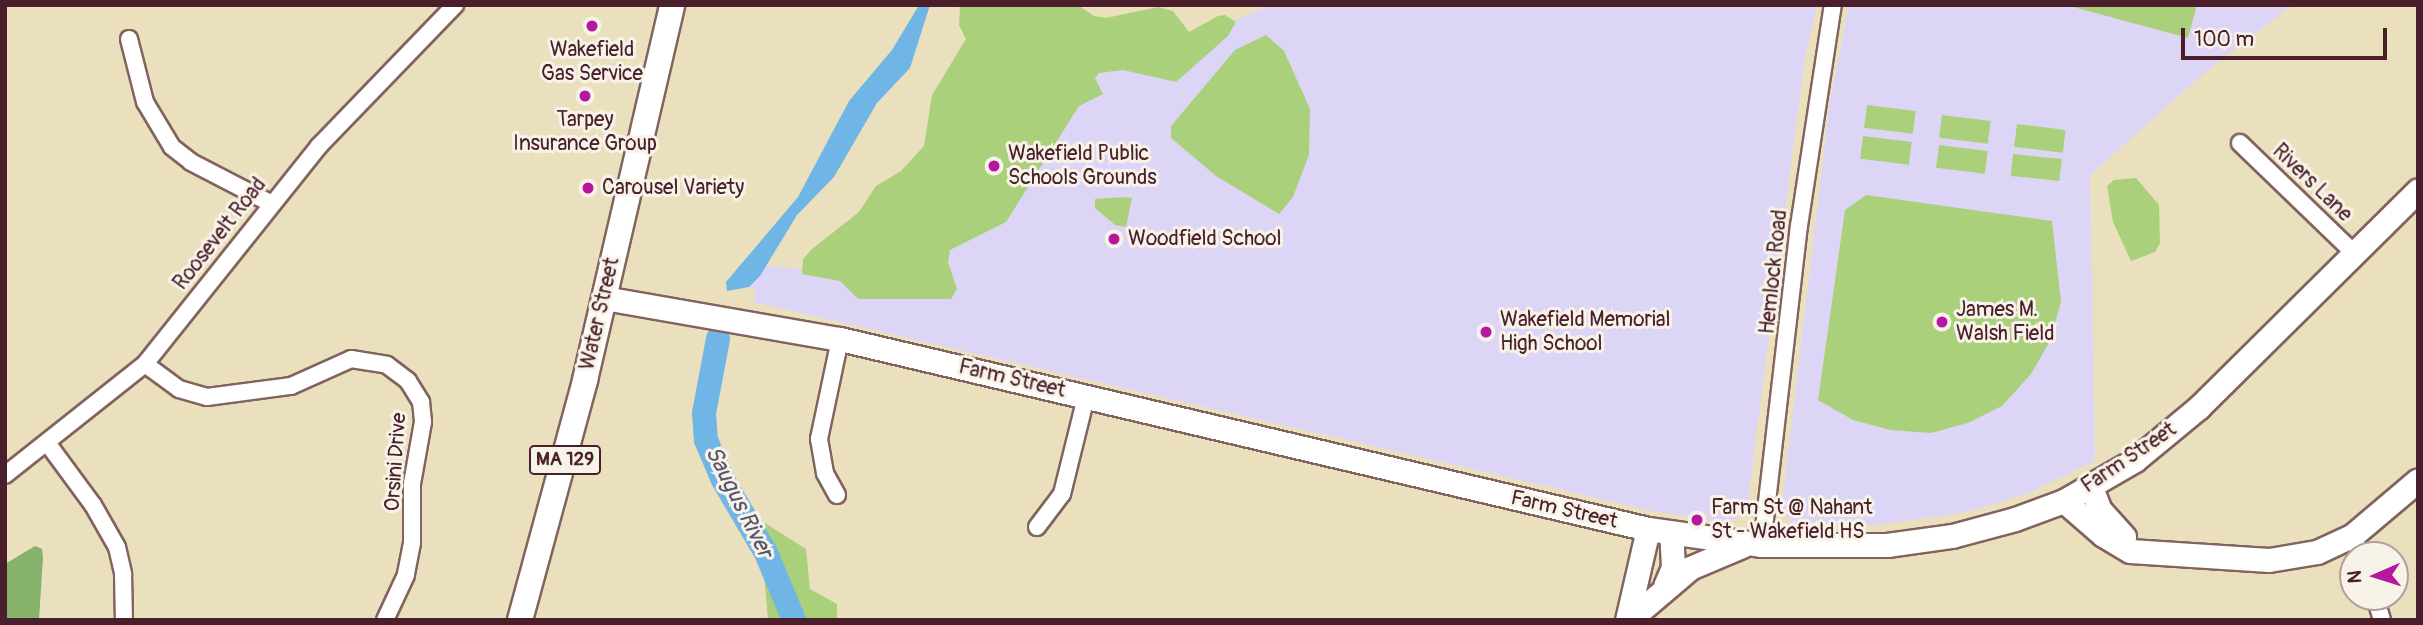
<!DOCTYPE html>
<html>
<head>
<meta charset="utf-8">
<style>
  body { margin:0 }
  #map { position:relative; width:2423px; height:625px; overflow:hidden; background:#eae0be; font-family:Pangolin,sans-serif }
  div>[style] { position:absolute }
  .built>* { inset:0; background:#ddd5f6 }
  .green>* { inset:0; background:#aad07b; transform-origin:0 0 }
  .forest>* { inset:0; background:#87b26b }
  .water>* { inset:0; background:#6fb5e6 }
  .river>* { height:24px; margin:-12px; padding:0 12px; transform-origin:12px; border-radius:12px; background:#6fb5e6 }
  .roads { filter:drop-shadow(2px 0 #82635e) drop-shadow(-2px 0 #82635e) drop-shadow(0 2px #82635e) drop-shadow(0 -2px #82635e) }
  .street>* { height:16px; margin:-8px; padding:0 8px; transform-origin:8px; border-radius:8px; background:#fff }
  .secondary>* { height:23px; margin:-11.5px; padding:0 11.5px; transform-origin:11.5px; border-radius:11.5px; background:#fff }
  .primary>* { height:24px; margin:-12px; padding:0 12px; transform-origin:12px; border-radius:12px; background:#fff }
  .dots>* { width:19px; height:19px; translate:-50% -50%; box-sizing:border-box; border:4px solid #f7f3e8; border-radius:50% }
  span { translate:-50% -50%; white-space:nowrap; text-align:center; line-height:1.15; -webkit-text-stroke:6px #f7f3e8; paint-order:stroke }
  .shield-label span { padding:2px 5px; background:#f7f3e8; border:2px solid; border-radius:5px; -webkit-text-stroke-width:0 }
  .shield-label { font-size:19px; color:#4a1f2b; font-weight:700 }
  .poi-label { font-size:21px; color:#4a1f2b }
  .left { translate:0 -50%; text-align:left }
  .street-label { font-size:21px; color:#4a1f2b }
  .water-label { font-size:23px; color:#57546c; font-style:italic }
  .frame { position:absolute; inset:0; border:7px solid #4a1f2b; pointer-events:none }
  .north { position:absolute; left:2339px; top:541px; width:70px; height:70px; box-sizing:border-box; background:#f7f3e8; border:2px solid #b29e9c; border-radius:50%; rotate:267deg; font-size:19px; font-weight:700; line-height:28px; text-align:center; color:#4a1f2b }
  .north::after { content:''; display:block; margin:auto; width:24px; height:32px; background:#b5179e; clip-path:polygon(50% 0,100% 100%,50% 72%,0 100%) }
  .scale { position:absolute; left:2181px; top:28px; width:206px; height:32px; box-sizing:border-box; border:4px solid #4a1f2b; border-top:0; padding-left:9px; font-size:21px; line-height:24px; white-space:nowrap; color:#4a1f2b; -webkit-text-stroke:5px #f7f3e8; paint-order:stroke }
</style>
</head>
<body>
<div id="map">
  <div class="built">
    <div style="clip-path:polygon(1270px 5px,1817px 5px,1804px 63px,1746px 515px,1726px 522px,1657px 512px,753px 302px,756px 290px,746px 286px,762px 265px,880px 277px,998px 100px,1137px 63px)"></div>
    <div style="clip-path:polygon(1849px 5px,2292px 5px,2201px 76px,2090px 175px,2095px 461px,2026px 494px,1967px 512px,1875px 525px,1796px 525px,1784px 515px,1782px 504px,1830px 101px)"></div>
  </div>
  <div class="green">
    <div style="clip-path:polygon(960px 5px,1078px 5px,1094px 16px,1106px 18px,1158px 7px,1173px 11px,1189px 32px,1218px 16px,1225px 15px,1236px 22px,1228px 36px,1176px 82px,1123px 70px,1099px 73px,1095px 78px,1103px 94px,1079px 106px,1006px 222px,950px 250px,948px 262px,957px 289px,951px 299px,858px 299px,840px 281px,802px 274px,803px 259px,812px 249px,859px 212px,876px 186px,901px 171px,924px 146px,932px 95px,966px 39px,959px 25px)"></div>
    <div style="clip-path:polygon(2066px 5px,2197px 5px,2188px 38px)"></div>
    <div style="clip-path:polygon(1266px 35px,1284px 51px,1310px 109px,1309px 155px,1293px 197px,1279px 214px,1216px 176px,1171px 138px,1171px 126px,1235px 50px)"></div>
    <div style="left:1867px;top:105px;width:49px;height:23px;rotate:7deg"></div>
    <div style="left:1942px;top:115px;width:49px;height:23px;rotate:7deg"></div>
    <div style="left:2017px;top:124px;width:49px;height:23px;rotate:7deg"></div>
    <div style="left:1863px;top:136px;width:49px;height:23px;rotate:7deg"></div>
    <div style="left:1939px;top:145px;width:49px;height:23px;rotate:7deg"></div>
    <div style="left:2013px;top:154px;width:49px;height:22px;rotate:6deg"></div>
    <div style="clip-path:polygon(2136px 178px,2159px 205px,2160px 243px,2155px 252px,2131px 261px,2113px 222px,2107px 186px,2114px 180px)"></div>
    <div style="clip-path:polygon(1866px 195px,2052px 221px,2061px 302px,2050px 341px,2031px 374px,2002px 406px,1968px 423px,1931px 433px,1890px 430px,1853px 420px,1818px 400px,1845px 210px)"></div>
    <div style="clip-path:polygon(1124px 197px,1132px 198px,1126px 227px,1115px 225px,1095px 208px,1095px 199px)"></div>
    <div style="clip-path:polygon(765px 523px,806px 549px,810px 589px,837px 604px,837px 620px,768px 620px,760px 527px)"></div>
  </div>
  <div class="forest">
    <div style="clip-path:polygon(35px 546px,42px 549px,43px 557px,39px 620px,5px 620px,5px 564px)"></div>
  </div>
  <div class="water">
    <div style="clip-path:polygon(919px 5px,930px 5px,910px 68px,877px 103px,834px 177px,797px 215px,760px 276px,749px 287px,727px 291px,726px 282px,798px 197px,849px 101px,892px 50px)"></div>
  </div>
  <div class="river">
    <div style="left:718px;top:339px;width:75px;rotate:100.7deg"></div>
    <div style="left:704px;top:413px;width:27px;rotate:86deg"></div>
    <div style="left:706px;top:440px;width:43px;rotate:67deg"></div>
    <div style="left:723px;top:480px;width:85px;rotate:59.5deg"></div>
    <div style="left:766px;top:553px;width:73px;rotate:67.3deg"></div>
  </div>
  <div class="roads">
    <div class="street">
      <div style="left:129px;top:39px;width:65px;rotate:75.7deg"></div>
      <div style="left:145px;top:102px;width:52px;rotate:59deg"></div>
      <div style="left:172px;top:147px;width:24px;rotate:38deg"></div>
      <div style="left:191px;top:162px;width:89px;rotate:27.4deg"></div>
      <div style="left:2240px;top:143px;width:158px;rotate:44deg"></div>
      <div style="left:145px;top:364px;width:42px;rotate:36.3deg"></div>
      <div style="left:179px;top:389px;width:29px;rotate:16deg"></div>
      <div style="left:207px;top:397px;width:85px;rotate:-7.5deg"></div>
      <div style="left:291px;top:386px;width:66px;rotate:-24.2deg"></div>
      <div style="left:351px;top:359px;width:36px;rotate:9deg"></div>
      <div style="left:387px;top:365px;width:26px;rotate:37deg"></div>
      <div style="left:408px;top:381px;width:25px;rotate:58deg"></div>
      <div style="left:421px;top:402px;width:20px;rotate:84deg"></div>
      <div style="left:423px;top:422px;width:63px;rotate:100.1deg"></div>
      <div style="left:412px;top:484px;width:59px;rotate:90deg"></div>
      <div style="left:412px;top:543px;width:33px;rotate:101deg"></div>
      <div style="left:406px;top:575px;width:50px;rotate:115deg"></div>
      <div style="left:48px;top:444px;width:76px;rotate:53.6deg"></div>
      <div style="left:93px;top:505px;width:48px;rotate:60.3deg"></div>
      <div style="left:117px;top:547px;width:28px;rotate:77deg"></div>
      <div style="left:123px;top:574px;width:46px;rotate:88.8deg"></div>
      <div style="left:5px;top:475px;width:179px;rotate:-38.4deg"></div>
      <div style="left:145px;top:364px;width:279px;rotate:-51.4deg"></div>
      <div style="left:319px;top:146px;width:196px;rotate:-46deg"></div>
      <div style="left:837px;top:495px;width:25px;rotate:-119deg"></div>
      <div style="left:825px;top:473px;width:35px;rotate:-100deg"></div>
      <div style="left:819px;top:439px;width:102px;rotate:-78.1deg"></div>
      <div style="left:1037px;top:527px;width:41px;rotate:-52.9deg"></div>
      <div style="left:1062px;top:494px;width:100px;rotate:-76.1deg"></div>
      <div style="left:2353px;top:535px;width:21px;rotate:71deg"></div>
      <div style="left:1762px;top:545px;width:321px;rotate:-83.4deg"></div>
      <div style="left:1799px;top:226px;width:224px;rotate:-81.3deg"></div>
      <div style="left:2375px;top:597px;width:24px;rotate:73deg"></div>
    </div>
    <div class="secondary">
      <div style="left:604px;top:298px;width:240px;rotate:9.9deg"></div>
      <div style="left:840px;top:339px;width:830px;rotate:13.23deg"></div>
      <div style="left:1648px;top:529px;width:115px;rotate:8deg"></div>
      <div style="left:1762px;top:545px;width:125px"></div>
      <div style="left:1887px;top:545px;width:66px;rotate:-7.9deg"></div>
      <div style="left:1952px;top:536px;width:65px;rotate:-15.1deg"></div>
      <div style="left:2015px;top:519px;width:52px;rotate:-20.2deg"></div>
      <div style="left:2064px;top:501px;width:82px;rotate:-30deg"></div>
      <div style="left:2135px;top:460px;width:83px;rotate:-39.6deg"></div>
      <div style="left:2199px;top:407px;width:308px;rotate:-44.7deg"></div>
      <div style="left:2091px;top:487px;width:25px;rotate:69deg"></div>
      <div style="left:2100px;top:510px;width:36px;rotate:48deg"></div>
      <div style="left:2064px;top:501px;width:52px;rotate:41.1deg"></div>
      <div style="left:2103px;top:535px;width:31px;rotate:31deg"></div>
      <div style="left:2130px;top:551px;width:139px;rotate:3.7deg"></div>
      <div style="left:2269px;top:560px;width:49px;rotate:-9.5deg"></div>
      <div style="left:2317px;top:552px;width:40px;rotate:-25deg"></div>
      <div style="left:2353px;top:535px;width:85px;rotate:-40.2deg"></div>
      <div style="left:1665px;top:586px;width:21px;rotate:-67deg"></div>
      <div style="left:1673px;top:567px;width:34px;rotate:-93deg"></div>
      <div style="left:1627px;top:620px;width:93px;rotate:-77deg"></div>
      <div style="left:1629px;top:620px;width:80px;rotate:-40.4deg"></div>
      <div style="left:1690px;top:568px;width:56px;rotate:-22.9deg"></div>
    </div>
    <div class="primary">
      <div style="left:520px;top:620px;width:249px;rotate:-74.8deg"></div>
      <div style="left:585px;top:380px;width:385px;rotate:-76.9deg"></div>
    </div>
  </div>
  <div class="dots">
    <div style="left:592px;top:26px;background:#b5179e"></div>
    <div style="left:585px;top:96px;background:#b5179e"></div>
    <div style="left:994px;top:166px;background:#b5179e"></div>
    <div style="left:588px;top:188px;background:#b5179e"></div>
    <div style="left:1114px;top:239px;background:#b5179e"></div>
    <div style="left:1942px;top:322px;background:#b5179e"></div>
    <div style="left:1486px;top:332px;background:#b5179e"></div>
    <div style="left:1697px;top:520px;background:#b5179e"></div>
  </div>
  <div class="shield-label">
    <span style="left:565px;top:460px">MA 129</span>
  </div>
  <div class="poi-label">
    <span style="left:592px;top:62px">Wakefield<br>Gas Service</span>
    <span style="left:585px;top:132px">Tarpey<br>Insurance Group</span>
    <span class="left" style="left:1008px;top:166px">Wakefield Public<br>Schools Grounds</span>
    <span class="left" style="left:602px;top:188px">Carousel Variety</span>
    <span class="left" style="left:1128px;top:239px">Woodfield School</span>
    <span class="left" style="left:1956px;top:322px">James M.<br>Walsh Field</span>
    <span class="left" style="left:1500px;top:332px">Wakefield Memorial<br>High School</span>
    <span class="left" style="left:1711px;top:520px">Farm St @ Nahant<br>St - Wakefield HS</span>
  </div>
  <div class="street-label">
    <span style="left:2312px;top:183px;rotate:44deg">Rivers Lane</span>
    <span style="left:220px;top:234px;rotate:-52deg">Roosevelt Road</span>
    <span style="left:1774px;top:272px;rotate:-84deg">Hemlock Road</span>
    <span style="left:600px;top:314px;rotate:-77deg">Water Street</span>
    <span style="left:1012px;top:379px;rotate:13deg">Farm Street</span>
    <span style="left:2129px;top:458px;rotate:-34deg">Farm Street</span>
    <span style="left:396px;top:462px;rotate:-86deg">Orsini Drive</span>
    <span style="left:1564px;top:510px;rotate:13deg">Farm Street</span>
  </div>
  <div class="water-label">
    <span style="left:739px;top:502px;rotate:63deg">Saugus River</span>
  </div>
  <div class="frame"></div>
  <div class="north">N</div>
  <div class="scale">100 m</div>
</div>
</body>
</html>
